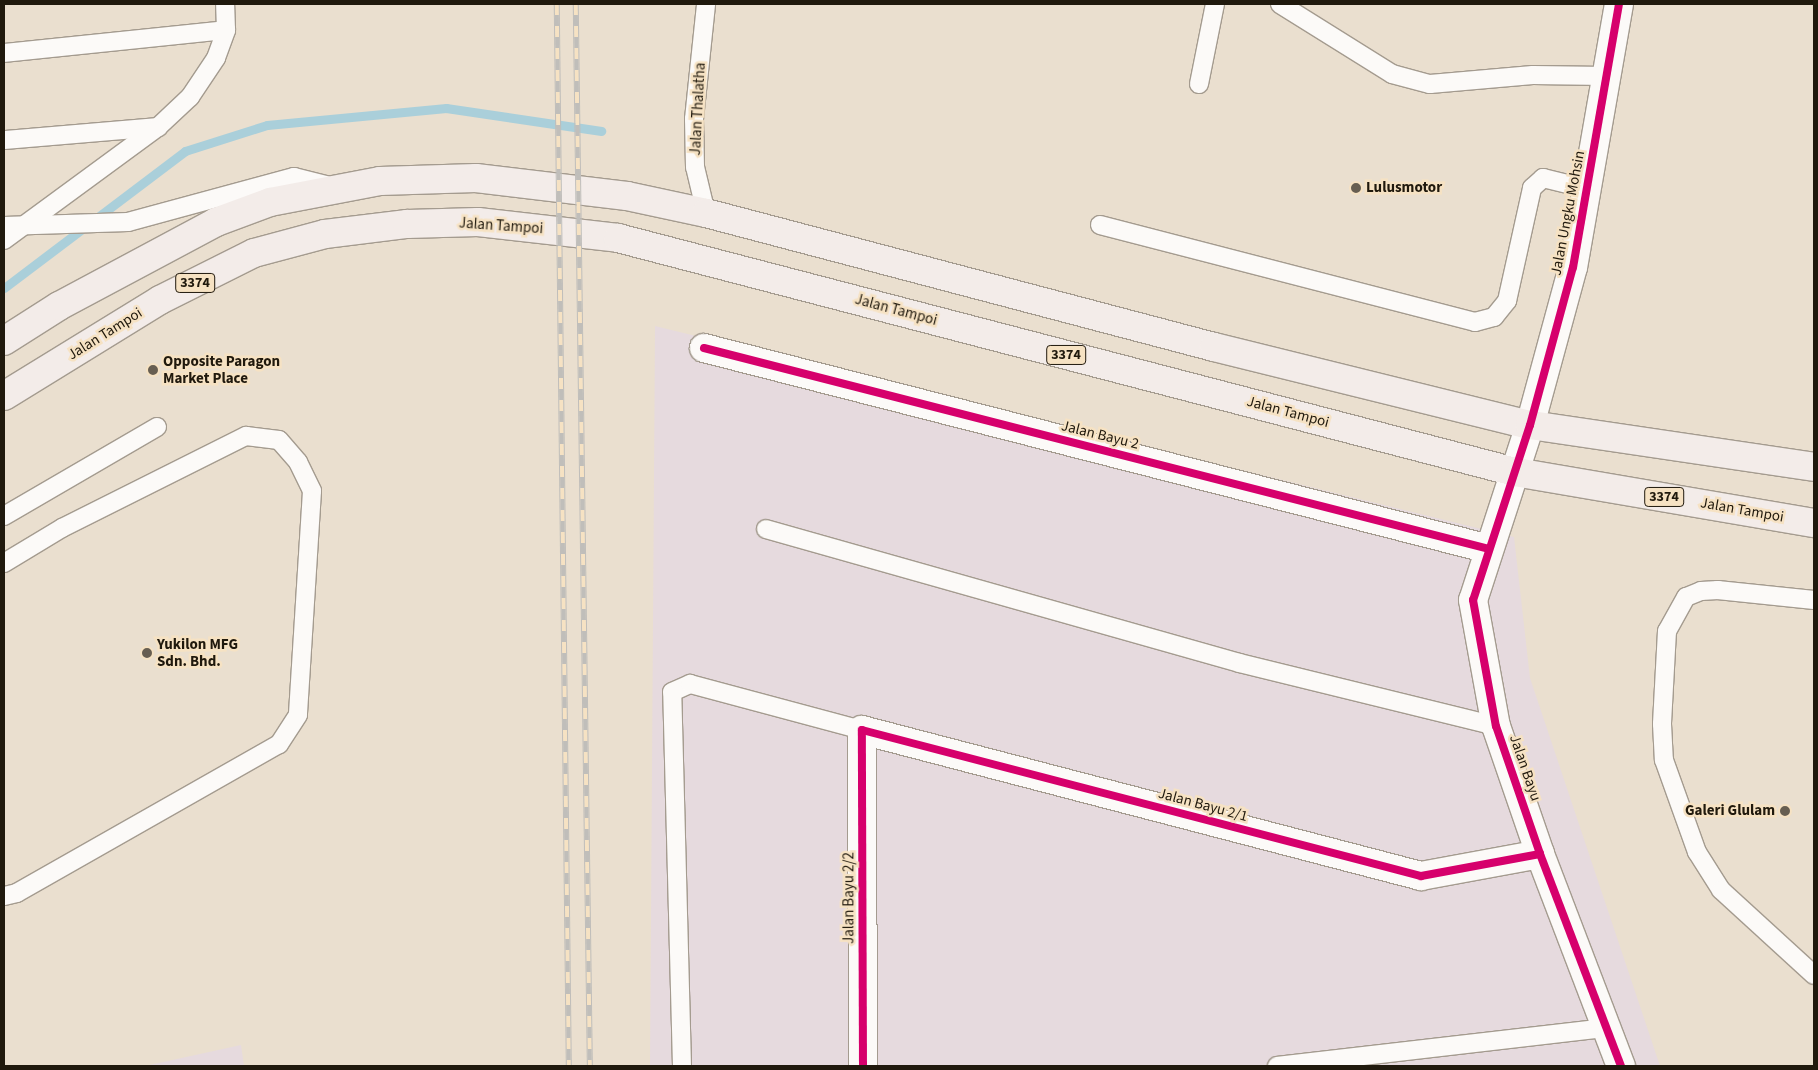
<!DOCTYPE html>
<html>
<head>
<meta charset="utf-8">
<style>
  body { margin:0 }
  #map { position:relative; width:1818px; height:1070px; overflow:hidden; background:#eadfcf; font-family:"Source Sans 3",sans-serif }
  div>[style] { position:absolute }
  .industrial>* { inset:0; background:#e6dade }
  .stream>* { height:9px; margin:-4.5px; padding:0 4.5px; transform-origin:4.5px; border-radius:4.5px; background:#aacfda }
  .roads { filter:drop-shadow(1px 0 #a49b8f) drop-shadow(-1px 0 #a49b8f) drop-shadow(0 1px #a49b8f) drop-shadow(0 -1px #a49b8f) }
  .service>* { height:18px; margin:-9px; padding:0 9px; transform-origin:9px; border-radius:9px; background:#fcfaf8 }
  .minor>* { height:28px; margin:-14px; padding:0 14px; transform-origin:14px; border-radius:14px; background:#fcfaf8 }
  .tertiary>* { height:28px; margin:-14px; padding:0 14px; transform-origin:14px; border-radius:14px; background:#fcfaf8 }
  .primary>* { height:28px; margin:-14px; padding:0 14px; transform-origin:14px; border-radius:14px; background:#f3ece9 }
  .rail>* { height:5.5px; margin-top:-2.75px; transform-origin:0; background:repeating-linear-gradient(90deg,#f6e2c3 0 11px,#c0beba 0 22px); box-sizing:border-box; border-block:1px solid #c0beba }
  .cycleway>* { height:8px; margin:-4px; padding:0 4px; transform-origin:4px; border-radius:4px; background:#d6006c }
  .dots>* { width:14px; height:14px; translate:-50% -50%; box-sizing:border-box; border:2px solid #f6e2c3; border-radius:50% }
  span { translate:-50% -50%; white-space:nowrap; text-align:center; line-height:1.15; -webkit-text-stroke:5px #f6e2c3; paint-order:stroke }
  .shield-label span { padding:1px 4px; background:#f6e2c3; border:1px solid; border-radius:4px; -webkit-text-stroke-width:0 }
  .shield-label { font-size:14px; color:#20190d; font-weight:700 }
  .street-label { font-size:15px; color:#20190d }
  .poi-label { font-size:15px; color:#20190d; font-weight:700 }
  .left { translate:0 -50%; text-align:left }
  .right { translate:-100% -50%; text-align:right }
  .frame { position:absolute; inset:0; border:5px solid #20190d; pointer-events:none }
</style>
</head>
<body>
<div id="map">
  <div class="industrial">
    <div style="clip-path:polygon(655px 326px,1514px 537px,1530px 678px,1660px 1066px,650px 1066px)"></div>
    <div style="clip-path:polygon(241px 1045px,244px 1066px,145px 1066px)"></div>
  </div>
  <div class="stream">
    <div style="left:4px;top:288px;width:227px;rotate:-37.1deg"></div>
    <div style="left:185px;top:151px;width:86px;rotate:-17.6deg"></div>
    <div style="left:267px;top:125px;width:180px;rotate:-5.4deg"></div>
    <div style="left:446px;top:108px;width:157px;rotate:8.4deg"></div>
  </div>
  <div class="roads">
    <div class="service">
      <div style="left:1280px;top:4px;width:132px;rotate:32deg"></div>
      <div style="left:1392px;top:74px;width:39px;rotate:15deg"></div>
      <div style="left:1430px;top:84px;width:103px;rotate:-5deg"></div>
      <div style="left:1533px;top:75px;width:73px;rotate:0.8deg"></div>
      <div style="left:4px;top:53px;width:223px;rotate:-5.9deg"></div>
      <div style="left:1199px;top:84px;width:82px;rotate:-78.7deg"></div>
      <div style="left:4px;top:140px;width:155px;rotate:-4.8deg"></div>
      <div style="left:706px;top:213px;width:47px;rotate:-103.4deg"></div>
      <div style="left:695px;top:167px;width:48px;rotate:-91.2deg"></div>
      <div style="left:694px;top:119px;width:116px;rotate:-84deg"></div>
      <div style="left:1100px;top:225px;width:387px;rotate:14.5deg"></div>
      <div style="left:1475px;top:322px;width:20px;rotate:-15deg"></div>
      <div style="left:1494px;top:317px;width:21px;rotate:-51deg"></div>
      <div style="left:1507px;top:301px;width:116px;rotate:-77.5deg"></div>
      <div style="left:1532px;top:188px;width:15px;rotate:-42deg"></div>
      <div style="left:1543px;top:178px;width:46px;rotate:13.7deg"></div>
      <div style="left:4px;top:226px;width:124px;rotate:-1.8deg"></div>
      <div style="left:128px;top:222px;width:172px;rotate:-15.2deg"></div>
      <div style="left:294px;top:177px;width:38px;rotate:14deg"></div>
      <div style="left:4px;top:240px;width:191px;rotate:-36.3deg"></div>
      <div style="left:158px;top:127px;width:44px;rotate:-43.2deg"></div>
      <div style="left:190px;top:97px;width:47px;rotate:-56.3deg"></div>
      <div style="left:216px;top:58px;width:30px;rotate:-70deg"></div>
      <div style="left:226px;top:30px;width:26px;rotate:-92deg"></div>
      <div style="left:4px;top:516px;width:177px;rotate:-30.2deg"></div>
      <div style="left:766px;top:529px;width:492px;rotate:15.8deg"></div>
      <div style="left:1239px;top:663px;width:265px;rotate:13.8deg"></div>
      <div style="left:4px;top:563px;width:68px;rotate:-31.1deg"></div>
      <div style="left:62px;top:528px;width:206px;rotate:-26.6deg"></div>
      <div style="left:246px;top:436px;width:33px;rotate:7deg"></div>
      <div style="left:279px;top:440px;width:29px;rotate:49deg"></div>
      <div style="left:298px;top:462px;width:32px;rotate:64deg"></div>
      <div style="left:312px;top:491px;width:224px;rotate:93.6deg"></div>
      <div style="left:298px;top:715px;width:35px;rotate:123deg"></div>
      <div style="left:279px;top:744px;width:301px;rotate:150.4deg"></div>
      <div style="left:17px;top:893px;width:13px;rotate:167deg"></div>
      <div style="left:1814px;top:600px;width:97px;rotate:-174.1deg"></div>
      <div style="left:1718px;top:590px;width:17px;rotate:177deg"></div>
      <div style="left:1701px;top:591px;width:16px;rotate:158deg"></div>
      <div style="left:1686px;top:597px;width:39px;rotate:119deg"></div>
      <div style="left:1667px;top:631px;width:93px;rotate:93.1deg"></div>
      <div style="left:1662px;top:724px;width:36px;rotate:87deg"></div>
      <div style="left:1664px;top:760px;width:98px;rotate:70.3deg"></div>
      <div style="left:1697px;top:852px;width:45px;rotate:57.7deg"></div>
      <div style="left:1721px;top:890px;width:126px;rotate:42.4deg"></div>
      <div style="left:682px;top:1066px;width:374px;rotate:-91.5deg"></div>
      <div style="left:672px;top:692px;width:20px;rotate:-24deg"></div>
      <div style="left:690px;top:684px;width:178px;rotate:15deg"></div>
      <div style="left:1277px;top:1066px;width:331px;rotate:-6.6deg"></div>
    </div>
    <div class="minor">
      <div style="left:704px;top:348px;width:810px;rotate:14.36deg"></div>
      <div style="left:863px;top:1066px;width:336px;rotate:-90.2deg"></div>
      <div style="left:862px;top:730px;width:578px;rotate:14.64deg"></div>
      <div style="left:1421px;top:876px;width:121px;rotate:-10.5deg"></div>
    </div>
    <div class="tertiary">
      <div style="left:1619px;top:4px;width:267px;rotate:99.9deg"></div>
      <div style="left:1573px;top:267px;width:164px;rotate:105.2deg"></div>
      <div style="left:1530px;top:425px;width:184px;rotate:108deg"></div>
      <div style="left:1473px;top:600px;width:128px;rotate:79.7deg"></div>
      <div style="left:1496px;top:726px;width:135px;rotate:71deg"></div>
      <div style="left:1540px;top:854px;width:227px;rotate:69.1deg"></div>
    </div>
    <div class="primary">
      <div style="left:4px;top:341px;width:65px;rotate:-32.5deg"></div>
      <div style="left:59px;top:306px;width:178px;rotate:-28.1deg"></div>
      <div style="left:216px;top:222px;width:58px;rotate:-20.3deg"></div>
      <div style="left:270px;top:202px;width:112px;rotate:-10.8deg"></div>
      <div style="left:380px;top:181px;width:96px;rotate:-1.8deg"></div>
      <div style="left:476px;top:178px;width:152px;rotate:6.8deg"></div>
      <div style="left:627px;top:196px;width:81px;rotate:12.1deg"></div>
      <div style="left:706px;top:213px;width:525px;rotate:14.78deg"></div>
      <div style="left:1214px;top:347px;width:325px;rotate:13.9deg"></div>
      <div style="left:1530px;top:425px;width:287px;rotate:8.4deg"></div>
      <div style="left:4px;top:396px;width:183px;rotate:-31.6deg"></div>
      <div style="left:160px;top:300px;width:105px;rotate:-26.6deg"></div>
      <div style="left:254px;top:253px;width:73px;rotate:-15deg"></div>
      <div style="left:325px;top:234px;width:83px;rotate:-7deg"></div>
      <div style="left:407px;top:224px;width:71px;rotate:-1.6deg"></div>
      <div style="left:478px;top:222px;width:141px;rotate:6.5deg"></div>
      <div style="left:618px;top:238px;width:927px;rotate:14.62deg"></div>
      <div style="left:1515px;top:472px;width:303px;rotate:9.7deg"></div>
    </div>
  </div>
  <div class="rail">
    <div style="left:557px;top:4px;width:1062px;rotate:89.35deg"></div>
    <div style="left:576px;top:4px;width:1062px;rotate:89.24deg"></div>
  </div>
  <div class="cycleway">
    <div style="left:1619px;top:4px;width:267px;rotate:99.9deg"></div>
    <div style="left:1573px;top:267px;width:164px;rotate:105.2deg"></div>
    <div style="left:1530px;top:425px;width:184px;rotate:108deg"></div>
    <div style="left:1473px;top:600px;width:128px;rotate:79.7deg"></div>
    <div style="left:1496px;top:726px;width:135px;rotate:71deg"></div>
    <div style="left:1540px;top:854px;width:227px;rotate:69.1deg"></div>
    <div style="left:704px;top:348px;width:810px;rotate:14.36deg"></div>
    <div style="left:863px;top:1066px;width:336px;rotate:-90.2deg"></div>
    <div style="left:862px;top:730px;width:578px;rotate:14.64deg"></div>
    <div style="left:1421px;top:876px;width:121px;rotate:-10.5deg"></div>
  </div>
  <div class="dots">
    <div style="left:1356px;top:188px;background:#675e51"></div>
    <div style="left:153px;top:370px;background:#675e51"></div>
    <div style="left:147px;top:653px;background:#675e51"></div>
    <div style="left:1785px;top:811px;background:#675e51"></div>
  </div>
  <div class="shield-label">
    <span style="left:195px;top:283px">3374</span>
    <span style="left:1066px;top:355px">3374</span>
    <span style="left:1664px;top:497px">3374</span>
  </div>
  <div class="street-label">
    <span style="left:698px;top:109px;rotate:-87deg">Jalan Thalatha</span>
    <span style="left:1568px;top:213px;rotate:-79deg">Jalan Ungku Mohsin</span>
    <span style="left:501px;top:226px;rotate:4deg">Jalan Tampoi</span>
    <span style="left:896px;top:310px;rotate:15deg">Jalan Tampoi</span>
    <span style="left:105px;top:334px;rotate:-32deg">Jalan Tampoi</span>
    <span style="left:1288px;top:412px;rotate:15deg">Jalan Tampoi</span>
    <span style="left:1100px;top:435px;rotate:14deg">Jalan Bayu 2</span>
    <span style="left:1742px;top:510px;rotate:10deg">Jalan Tampoi</span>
    <span style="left:1525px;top:768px;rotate:71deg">Jalan Bayu</span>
    <span style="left:1203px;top:805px;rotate:15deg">Jalan Bayu 2/1</span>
    <span style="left:849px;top:898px;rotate:-90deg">Jalan Bayu 2/2</span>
  </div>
  <div class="poi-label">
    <span class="left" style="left:1366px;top:188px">Lulusmotor</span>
    <span class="left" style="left:163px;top:370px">Opposite Paragon<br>Market Place</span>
    <span class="left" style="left:157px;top:653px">Yukilon MFG<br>Sdn. Bhd.</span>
    <span class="right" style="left:1775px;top:811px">Galeri Glulam</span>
  </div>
  <div class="frame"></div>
</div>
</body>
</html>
